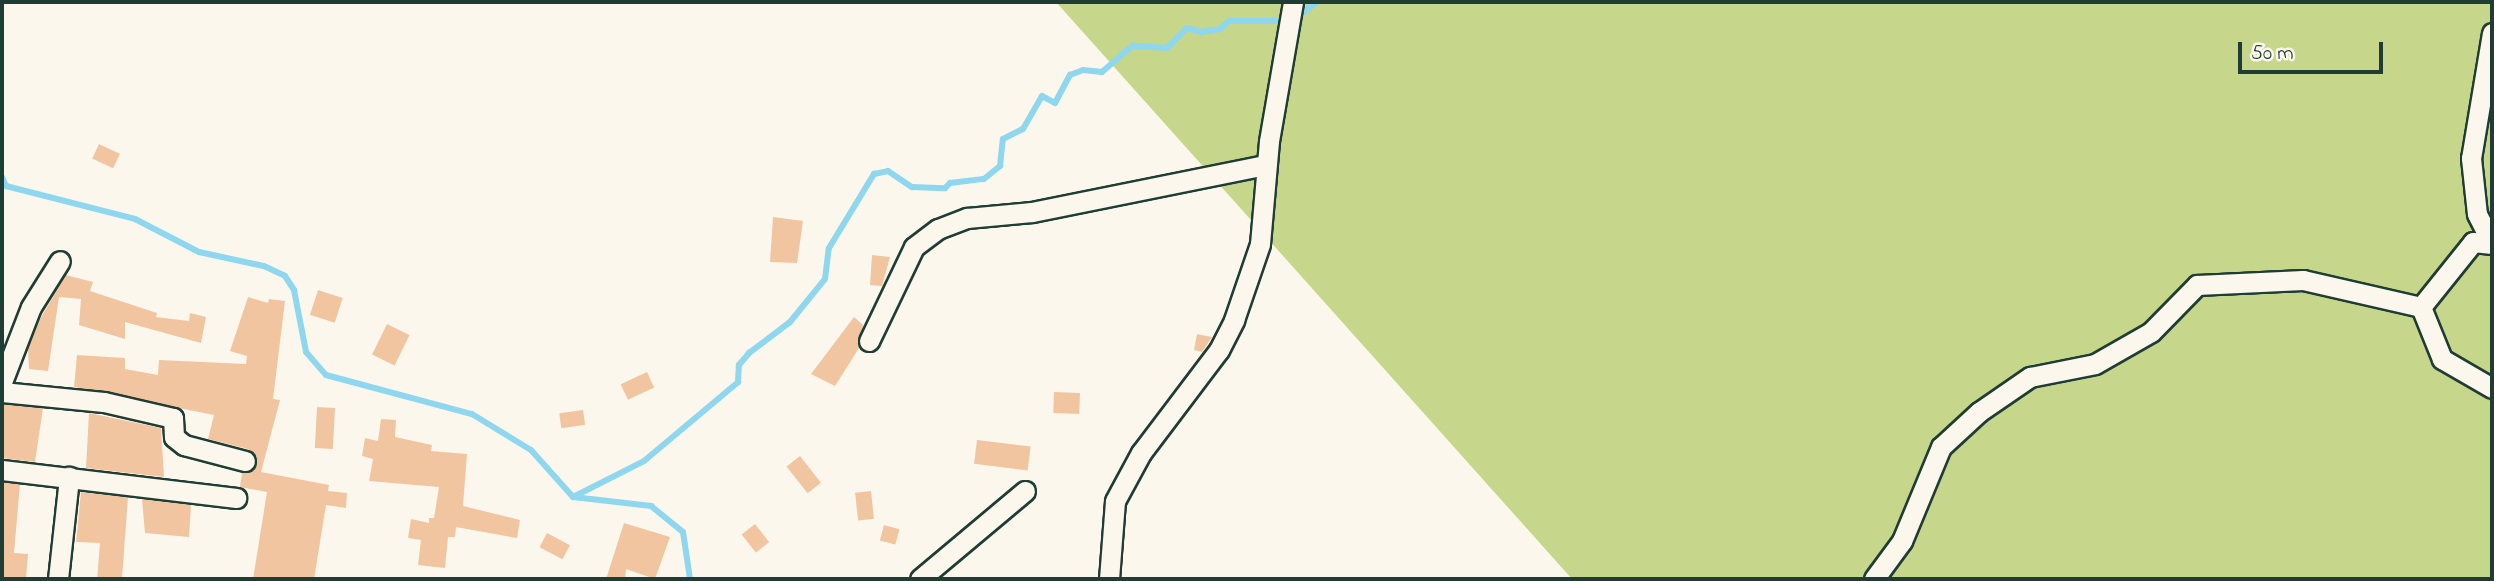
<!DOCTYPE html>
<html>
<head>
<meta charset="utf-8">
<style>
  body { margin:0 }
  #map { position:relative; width:2494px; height:581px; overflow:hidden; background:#fbf7ec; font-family:"Indie Flower",sans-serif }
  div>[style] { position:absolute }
  .green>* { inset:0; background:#c6d68a }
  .stream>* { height:6px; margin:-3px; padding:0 3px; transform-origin:3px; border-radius:3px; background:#8ed7ef }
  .building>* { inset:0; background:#f2c5a1; transform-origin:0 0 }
  .roads { filter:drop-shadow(2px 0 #1f3d34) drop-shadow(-2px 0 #1f3d34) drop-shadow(0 2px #1f3d34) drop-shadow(0 -2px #1f3d34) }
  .street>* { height:19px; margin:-9.5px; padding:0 9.5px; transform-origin:9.5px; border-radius:9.5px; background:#fbf7ec }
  span { translate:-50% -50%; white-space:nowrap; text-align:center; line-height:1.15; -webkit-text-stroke:6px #fbf7ec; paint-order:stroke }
  .frame { position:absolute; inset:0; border:4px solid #1f3d34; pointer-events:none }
  .scale { position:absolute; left:2238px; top:42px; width:145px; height:32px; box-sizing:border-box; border:4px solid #1f3d34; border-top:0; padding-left:9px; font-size:21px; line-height:24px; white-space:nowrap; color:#1f3d34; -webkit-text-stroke:5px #fbf7ec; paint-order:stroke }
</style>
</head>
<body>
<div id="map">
  <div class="green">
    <div style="clip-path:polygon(1056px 2px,2492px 2px,2492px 579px,1572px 579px)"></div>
  </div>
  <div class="stream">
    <div style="left:1297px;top:17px;width:25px;rotate:-37deg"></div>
    <div style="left:2px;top:177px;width:10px;rotate:66deg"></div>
    <div style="left:6px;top:186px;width:133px;rotate:14.3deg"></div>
    <div style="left:135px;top:219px;width:72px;rotate:27.3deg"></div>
    <div style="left:199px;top:252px;width:66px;rotate:12.2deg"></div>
    <div style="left:264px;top:266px;width:23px;rotate:25deg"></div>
    <div style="left:285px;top:276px;width:17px;rotate:57deg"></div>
    <div style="left:294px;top:290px;width:63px;rotate:79deg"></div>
    <div style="left:306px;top:352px;width:30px;rotate:49deg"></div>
    <div style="left:326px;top:375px;width:151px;rotate:15deg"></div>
    <div style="left:472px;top:414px;width:69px;rotate:31.4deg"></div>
    <div style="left:531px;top:450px;width:63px;rotate:48.2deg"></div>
    <div style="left:573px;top:497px;width:79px;rotate:6.6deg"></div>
    <div style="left:651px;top:506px;width:41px;rotate:39.1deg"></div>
    <div style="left:683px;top:532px;width:48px;rotate:81.5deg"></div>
    <div style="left:573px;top:497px;width:80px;rotate:-26.9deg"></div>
    <div style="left:644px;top:461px;width:123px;rotate:-40deg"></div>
    <div style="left:738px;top:382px;width:17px;rotate:-87deg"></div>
    <div style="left:739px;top:365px;width:16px;rotate:-50deg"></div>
    <div style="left:749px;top:353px;width:51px;rotate:-37.1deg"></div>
    <div style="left:790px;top:322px;width:55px;rotate:-50.9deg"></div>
    <div style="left:825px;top:279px;width:31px;rotate:-83deg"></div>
    <div style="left:829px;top:248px;width:87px;rotate:-58.7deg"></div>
    <div style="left:874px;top:174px;width:14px;rotate:-12deg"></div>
    <div style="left:888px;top:171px;width:29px;rotate:34deg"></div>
    <div style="left:912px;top:187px;width:33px;rotate:2deg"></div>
    <div style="left:945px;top:188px;width:7px;rotate:-45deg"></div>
    <div style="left:950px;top:183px;width:34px;rotate:-7deg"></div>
    <div style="left:984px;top:179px;width:21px;rotate:-39deg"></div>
    <div style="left:1000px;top:166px;width:27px;rotate:-84deg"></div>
    <div style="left:1003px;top:139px;width:22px;rotate:-27deg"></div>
    <div style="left:1023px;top:129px;width:38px;rotate:-60deg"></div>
    <div style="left:1042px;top:96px;width:15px;rotate:28deg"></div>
    <div style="left:1055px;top:103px;width:32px;rotate:-62deg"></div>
    <div style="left:1070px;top:75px;width:14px;rotate:-21deg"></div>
    <div style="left:1083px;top:70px;width:19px;rotate:6deg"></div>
    <div style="left:1102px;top:72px;width:40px;rotate:-41deg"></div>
    <div style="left:1132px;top:46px;width:35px;rotate:3deg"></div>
    <div style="left:1167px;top:48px;width:28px;rotate:-45deg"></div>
    <div style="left:1187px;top:28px;width:15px;rotate:16deg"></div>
    <div style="left:1201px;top:32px;width:19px;rotate:-9deg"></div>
    <div style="left:1220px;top:29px;width:12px;rotate:-42deg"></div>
    <div style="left:1229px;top:21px;width:53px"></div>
  </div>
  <div class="building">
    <div style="left:99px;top:144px;width:23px;height:16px;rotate:25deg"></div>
    <div style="clip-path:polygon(773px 217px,803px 221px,797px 263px,770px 262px)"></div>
    <div style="clip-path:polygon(872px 255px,890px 257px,882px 286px,870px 285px)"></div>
    <div style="clip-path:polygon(66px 275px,93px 282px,90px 291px,157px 313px,156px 317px,189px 321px,190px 313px,206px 317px,201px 343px,125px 322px,125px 339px,79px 325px,81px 299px,59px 297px,48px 371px,29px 369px,28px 348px,40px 319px)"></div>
    <div style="left:318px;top:290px;width:26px;height:26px;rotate:18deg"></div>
    <div style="clip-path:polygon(248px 297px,268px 303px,269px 299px,285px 301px,273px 399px,280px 400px,261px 472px,329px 485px,328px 491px,347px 493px,346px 508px,326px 505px,314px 579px,253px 579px,267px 492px,240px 487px,242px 473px,254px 469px,257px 457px,248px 449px,208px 439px,214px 415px,74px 387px,77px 355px,125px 358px,125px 369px,158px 375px,159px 360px,246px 364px,247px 356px,230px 351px)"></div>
    <div style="clip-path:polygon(854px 317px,863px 325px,859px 348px,835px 386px,811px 374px)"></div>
    <div style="left:387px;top:324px;width:25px;height:34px;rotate:26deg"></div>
    <div style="clip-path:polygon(1197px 334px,1212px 337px,1202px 352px,1194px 350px)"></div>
    <div style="left:647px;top:372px;width:17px;height:29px;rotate:65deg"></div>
    <div style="left:1054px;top:392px;width:26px;height:21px;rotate:2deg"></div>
    <div style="clip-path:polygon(2px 404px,43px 408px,35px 462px,2px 458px)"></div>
    <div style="left:317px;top:407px;width:18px;height:41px;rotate:3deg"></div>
    <div style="left:583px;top:410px;width:15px;height:24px;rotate:82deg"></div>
    <div style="clip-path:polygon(89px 413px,161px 428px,164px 477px,86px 468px)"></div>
    <div style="clip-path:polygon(381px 419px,396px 420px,395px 437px,432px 445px,431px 451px,467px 454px,463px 506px,520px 520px,517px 538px,456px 527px,455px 537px,448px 537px,445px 568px,418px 565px,421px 540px,408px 538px,411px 519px,429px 523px,429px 518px,434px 518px,439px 487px,369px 481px,373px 459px,362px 456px,365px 438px,378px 441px)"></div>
    <div style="left:977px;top:440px;width:54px;height:24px;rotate:7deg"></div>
    <div style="left:800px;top:456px;width:34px;height:17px;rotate:52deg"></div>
    <div style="clip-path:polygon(2px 482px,20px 484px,14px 553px,28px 554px,26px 579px,2px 579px)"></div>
    <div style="left:871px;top:491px;width:28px;height:16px;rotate:84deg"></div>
    <div style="clip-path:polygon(81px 492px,128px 497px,122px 579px,97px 579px,100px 543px,76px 542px)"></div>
    <div style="clip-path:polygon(142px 499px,191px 505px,189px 537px,145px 533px)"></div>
    <div style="clip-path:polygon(624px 523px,670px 537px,655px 579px,626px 569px,625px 579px,606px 579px)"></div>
    <div style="left:755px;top:524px;width:23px;height:17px;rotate:52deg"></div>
    <div style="left:884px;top:525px;width:16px;height:16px;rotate:15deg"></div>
    <div style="left:547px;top:533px;width:26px;height:16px;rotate:28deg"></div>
  </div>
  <div class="roads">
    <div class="street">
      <div style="left:2492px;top:33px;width:127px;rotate:99.5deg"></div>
      <div style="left:2471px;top:158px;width:56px;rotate:83.9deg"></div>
      <div style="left:2477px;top:214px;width:33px;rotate:63deg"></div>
      <div style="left:2421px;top:307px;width:83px;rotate:-51.3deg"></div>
      <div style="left:2473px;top:242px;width:19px;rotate:6deg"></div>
      <div style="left:869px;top:341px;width:104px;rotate:-64.4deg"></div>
      <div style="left:914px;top:247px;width:30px;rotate:-37deg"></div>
      <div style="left:938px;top:229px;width:31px;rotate:-21deg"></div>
      <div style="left:967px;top:218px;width:65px;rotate:-5.3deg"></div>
      <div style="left:1032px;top:212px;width:239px;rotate:-11.4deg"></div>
      <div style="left:2px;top:382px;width:80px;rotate:-68.9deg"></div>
      <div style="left:31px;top:307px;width:54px;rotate:-57.8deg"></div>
      <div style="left:2px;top:392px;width:102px;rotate:5.6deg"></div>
      <div style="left:104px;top:402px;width:71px;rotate:13.1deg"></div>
      <div style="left:173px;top:418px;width:19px;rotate:87deg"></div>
      <div style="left:174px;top:437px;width:13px;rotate:39deg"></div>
      <div style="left:184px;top:445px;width:63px;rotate:14.7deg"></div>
      <div style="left:2px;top:470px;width:236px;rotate:6.8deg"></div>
      <div style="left:58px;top:579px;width:103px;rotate:-83.8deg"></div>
      <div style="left:920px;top:579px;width:137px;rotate:-40deg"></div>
      <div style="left:1109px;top:579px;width:78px;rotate:-85.6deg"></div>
      <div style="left:1115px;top:501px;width:55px;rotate:-61.6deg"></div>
      <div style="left:1141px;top:453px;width:129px;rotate:-52.9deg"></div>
      <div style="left:1219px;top:350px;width:34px;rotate:-63deg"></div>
      <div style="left:1234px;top:320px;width:80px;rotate:-71.1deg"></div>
      <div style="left:1260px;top:244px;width:103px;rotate:-85deg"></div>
      <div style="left:1269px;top:141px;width:141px;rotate:-80.2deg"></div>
      <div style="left:1874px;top:579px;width:47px;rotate:-53.6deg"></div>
      <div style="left:1902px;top:541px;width:102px;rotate:-67.5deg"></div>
      <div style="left:1941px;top:447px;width:52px;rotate:-42.6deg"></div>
      <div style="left:1979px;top:412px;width:62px;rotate:-34.5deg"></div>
      <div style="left:2030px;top:377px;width:66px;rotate:-11.3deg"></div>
      <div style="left:2095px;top:364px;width:64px;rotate:-29.7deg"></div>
      <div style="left:2151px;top:332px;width:66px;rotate:-45.6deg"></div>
      <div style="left:2197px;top:285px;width:106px;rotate:-2.7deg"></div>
      <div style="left:2303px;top:280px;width:121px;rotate:12.9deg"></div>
      <div style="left:2421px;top:307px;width:56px;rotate:68deg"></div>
      <div style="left:2442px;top:359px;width:58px;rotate:30.1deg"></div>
    </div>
  </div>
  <div class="frame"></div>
  <div class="scale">50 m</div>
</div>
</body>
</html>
